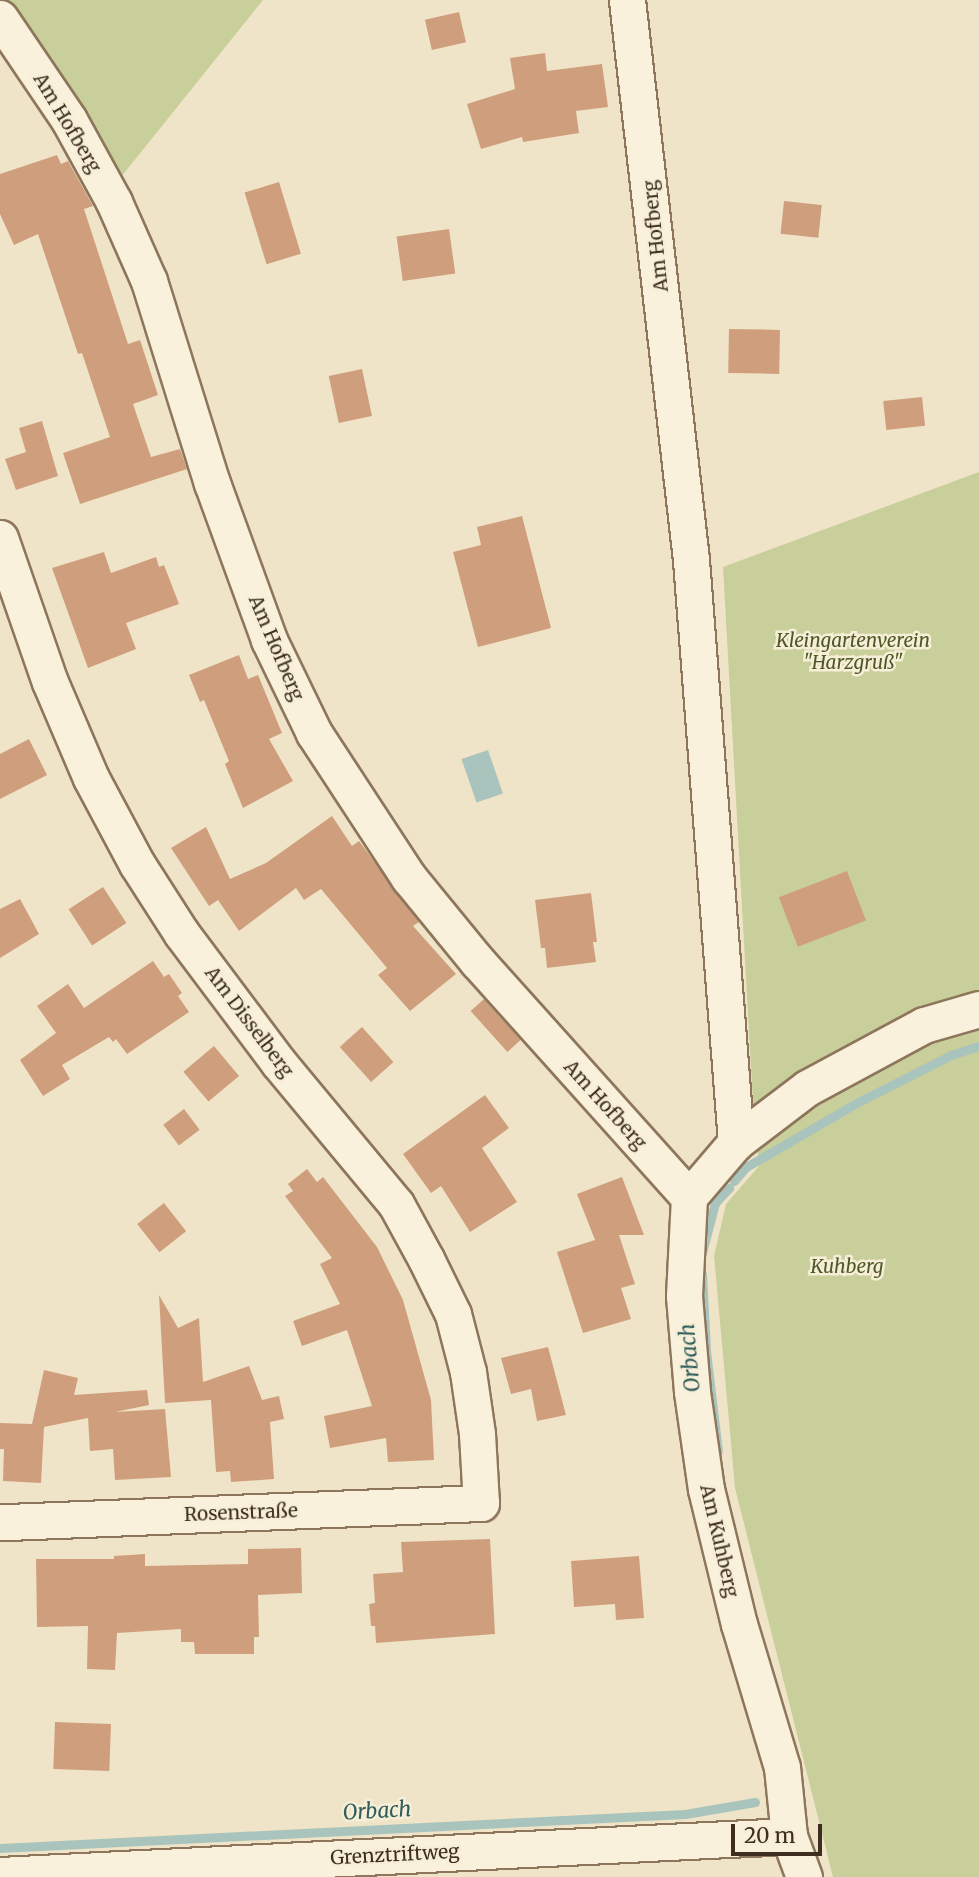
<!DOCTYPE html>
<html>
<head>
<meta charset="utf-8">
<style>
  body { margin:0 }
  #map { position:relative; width:979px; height:1877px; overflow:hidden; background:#f0e4c8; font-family:Merriweather,serif }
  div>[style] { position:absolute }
  .green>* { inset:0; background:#c9cf9b }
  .water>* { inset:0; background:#a9c4bc; transform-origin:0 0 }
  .stream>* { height:9px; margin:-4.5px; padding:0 4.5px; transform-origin:4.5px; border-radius:4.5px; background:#a9c4bc }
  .building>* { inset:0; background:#cf9f7d; transform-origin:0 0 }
  .roads { filter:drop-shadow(2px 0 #8d765c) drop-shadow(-2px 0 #8d765c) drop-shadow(0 2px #8d765c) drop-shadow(0 -2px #8d765c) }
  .minor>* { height:35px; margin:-17.5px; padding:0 17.5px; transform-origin:17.5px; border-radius:17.5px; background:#faf1dc }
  span { translate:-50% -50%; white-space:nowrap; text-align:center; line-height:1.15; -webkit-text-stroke:5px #f7eed8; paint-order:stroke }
  .street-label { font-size:19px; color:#3d2e20 }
  .park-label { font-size:19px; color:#4d5a26; font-style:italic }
  .water-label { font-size:21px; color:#2f5d5a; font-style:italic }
  .scale { position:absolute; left:731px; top:1824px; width:91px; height:32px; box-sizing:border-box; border:4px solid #3d2e20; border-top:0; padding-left:9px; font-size:21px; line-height:24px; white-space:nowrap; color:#3d2e20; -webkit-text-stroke:5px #f7eed8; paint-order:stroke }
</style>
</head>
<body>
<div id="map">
  <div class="green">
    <div style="clip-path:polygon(5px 0,263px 0,121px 177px)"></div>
    <div style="clip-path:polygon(979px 472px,979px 1877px,833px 1877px,735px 1488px,714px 1256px,726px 1204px,759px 1166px,753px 1104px,723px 567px)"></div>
  </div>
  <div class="water">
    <div style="left:488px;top:750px;width:46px;height:28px;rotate:71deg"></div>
  </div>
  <div class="stream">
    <div style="left:734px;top:1181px;width:18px;rotate:-49deg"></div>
    <div style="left:746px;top:1167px;width:132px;rotate:-30.1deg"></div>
    <div style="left:860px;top:1101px;width:102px;rotate:-26.8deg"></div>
    <div style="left:951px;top:1055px;width:29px;rotate:-18deg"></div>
    <div style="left:701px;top:1256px;width:55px;rotate:-75.2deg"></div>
    <div style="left:715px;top:1203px;width:21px;rotate:-47deg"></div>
    <div style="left:702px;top:1274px;width:77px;rotate:87deg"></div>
    <div style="left:706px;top:1351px;width:101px;rotate:83.2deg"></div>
    <div style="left:0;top:1848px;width:686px;rotate:-2.84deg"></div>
    <div style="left:685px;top:1814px;width:71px;rotate:-9.7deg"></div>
  </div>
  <div class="building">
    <div style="left:459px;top:12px;width:31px;height:35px;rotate:77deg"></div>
    <div style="clip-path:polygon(545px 53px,547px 71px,602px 64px,608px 107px,576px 111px,579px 133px,523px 142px,522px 137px,481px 149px,467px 104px,515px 89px,510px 58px)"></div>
    <div style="clip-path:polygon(57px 155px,61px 164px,68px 161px,93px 206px,84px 209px,128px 344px,140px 340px,158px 395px,133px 404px,151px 457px,180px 449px,187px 469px,80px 504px,63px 453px,110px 437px,82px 353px,78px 354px,38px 234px,14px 245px,0 214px,0 174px)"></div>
    <div style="left:279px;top:182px;width:75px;height:36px;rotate:73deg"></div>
    <div style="left:784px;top:201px;width:38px;height:33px;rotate:6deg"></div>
    <div style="left:449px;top:229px;width:45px;height:53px;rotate:82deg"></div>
    <div style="left:729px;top:329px;width:51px;height:44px;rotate:1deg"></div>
    <div style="left:362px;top:369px;width:48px;height:34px;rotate:78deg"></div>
    <div style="left:922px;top:397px;width:29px;height:39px;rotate:84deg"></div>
    <div style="clip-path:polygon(42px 421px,58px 476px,16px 490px,5px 459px,26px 452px,19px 428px)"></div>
    <div style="clip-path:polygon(522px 516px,551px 628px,478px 647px,453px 552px,481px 545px,477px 527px)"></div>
    <div style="clip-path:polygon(104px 552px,111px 573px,156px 557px,159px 567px,164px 565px,179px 604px,126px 623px,136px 649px,88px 668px,52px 568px)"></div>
    <div style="clip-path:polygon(239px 655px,248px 679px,258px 675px,282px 733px,269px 739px,293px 781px,243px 808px,225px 764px,229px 761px,204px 700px,200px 702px,189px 675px)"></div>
    <div style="clip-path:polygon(29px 739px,47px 775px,0 799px,0 754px)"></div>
    <div style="clip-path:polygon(332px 816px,352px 846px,359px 841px,419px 922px,413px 926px,456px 974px,410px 1011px,378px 975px,387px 968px,321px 889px,304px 900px,296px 888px,239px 931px,218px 900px,209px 906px,171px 848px,206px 827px,230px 879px,266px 863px)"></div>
    <div style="left:847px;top:871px;width:53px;height:73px;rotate:69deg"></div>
    <div style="left:103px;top:887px;width:43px;height:41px;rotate:57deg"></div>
    <div style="clip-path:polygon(591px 893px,597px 942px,593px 942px,596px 962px,547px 968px,545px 948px,541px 948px,535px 900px)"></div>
    <div style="clip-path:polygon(20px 899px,39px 934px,0 958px,0 909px)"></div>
    <div style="clip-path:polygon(153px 961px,164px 977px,169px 974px,182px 993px,178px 996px,189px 1012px,127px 1054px,116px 1039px,113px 1042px,109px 1037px,62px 1065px,70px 1079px,43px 1096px,20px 1060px,56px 1033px,37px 1006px,68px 984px,84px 1008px)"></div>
    <div style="left:484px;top:999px;width:55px;height:18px;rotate:48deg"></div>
    <div style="left:362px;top:1027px;width:47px;height:30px;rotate:48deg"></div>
    <div style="left:214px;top:1046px;width:39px;height:40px;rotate:50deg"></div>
    <div style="clip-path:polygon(485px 1095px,509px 1128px,482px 1148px,517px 1202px,470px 1232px,441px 1186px,431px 1193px,403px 1154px)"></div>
    <div style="left:184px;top:1109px;width:26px;height:26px;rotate:53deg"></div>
    <div style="clip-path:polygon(307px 1169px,317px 1182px,323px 1177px,377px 1247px,403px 1300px,431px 1400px,434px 1460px,388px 1462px,386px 1438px,330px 1448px,324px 1416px,372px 1406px,347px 1330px,302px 1346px,293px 1321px,340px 1304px,320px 1264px,332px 1258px,285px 1196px,293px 1191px,288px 1184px)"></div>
    <div style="clip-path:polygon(622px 1177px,644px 1235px,619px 1235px,635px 1284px,621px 1288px,631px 1319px,583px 1333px,557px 1252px,595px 1240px,577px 1194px)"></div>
    <div style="left:164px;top:1203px;width:36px;height:34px;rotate:52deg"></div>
    <div style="clip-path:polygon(159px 1295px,178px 1328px,199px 1318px,203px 1382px,249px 1366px,262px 1400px,279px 1396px,284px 1419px,270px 1422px,274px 1479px,231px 1482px,230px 1471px,216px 1472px,211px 1400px,165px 1403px)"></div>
    <div style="clip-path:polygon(548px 1347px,566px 1415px,537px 1421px,531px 1389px,511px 1394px,501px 1358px)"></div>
    <div style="clip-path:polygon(44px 1370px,78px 1378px,74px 1395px,147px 1390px,149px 1405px,115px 1412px,165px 1409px,171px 1477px,115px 1480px,113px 1449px,90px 1451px,88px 1418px,44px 1427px,41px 1483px,3px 1481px,4px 1449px,0 1449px,0 1423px,32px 1424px)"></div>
    <div style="clip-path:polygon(490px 1539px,495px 1634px,376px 1643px,375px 1626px,371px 1626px,369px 1604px,375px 1603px,373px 1574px,403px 1572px,401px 1542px)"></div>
    <div style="clip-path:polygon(301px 1548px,302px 1593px,258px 1595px,259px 1637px,254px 1637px,254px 1654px,195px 1654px,194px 1642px,181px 1642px,181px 1629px,117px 1633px,115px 1670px,87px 1669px,88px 1626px,37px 1627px,36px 1559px,114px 1559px,114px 1556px,145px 1554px,145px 1566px,248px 1564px,248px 1549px)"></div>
    <div style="clip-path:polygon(639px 1556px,644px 1618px,616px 1620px,615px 1604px,574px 1607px,571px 1561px)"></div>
    <div style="left:55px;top:1722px;width:56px;height:47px;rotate:2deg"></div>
  </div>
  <div class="roads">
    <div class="minor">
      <div style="left:627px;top:0;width:564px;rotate:83.48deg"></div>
      <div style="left:691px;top:560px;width:584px;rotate:85.58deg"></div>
      <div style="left:0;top:18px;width:123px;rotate:55.9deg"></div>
      <div style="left:69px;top:120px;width:94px;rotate:61.2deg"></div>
      <div style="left:114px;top:202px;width:86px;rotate:66.1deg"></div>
      <div style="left:149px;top:281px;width:212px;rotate:72.7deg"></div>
      <div style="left:212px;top:483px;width:167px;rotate:70deg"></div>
      <div style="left:269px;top:640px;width:103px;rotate:64.2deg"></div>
      <div style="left:314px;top:733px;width:173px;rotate:56.8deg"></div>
      <div style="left:409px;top:878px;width:107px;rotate:50.7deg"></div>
      <div style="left:477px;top:961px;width:317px;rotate:48.1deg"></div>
      <div style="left:0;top:538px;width:152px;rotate:70.9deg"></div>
      <div style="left:50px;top:682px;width:104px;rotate:66.9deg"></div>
      <div style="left:91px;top:778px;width:98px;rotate:61.9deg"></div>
      <div style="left:137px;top:864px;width:83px;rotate:57.3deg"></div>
      <div style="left:182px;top:934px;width:160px;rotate:53.1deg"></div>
      <div style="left:278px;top:1062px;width:185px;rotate:50.3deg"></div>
      <div style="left:396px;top:1204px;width:63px;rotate:61.4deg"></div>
      <div style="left:426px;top:1259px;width:61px;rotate:63.9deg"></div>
      <div style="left:453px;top:1314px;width:60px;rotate:75.5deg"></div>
      <div style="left:468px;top:1372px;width:63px;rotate:81.7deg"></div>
      <div style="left:477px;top:1434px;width:69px;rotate:86.7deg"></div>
      <div style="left:481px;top:1503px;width:481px;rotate:177.7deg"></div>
      <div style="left:689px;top:1197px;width:99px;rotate:92.9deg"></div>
      <div style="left:684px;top:1296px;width:96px;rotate:85.2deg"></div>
      <div style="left:692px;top:1392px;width:98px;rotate:81.8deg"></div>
      <div style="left:706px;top:1489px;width:139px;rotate:76.3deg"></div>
      <div style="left:739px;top:1624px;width:149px;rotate:73.3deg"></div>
      <div style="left:782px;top:1767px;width:69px;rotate:84.2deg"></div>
      <div style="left:789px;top:1836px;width:44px;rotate:69.9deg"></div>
      <div style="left:689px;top:1197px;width:72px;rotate:-49.5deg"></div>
      <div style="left:736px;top:1142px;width:89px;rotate:-37.3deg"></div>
      <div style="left:807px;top:1088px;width:133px;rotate:-28.3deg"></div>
      <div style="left:924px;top:1025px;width:57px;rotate:-16.2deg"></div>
      <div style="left:0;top:1875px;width:790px;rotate:-2.83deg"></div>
    </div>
  </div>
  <div class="street-label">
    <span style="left:67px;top:123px;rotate:59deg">Am Hofberg</span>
    <span style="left:656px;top:236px;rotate:-96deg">Am Hofberg</span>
    <span style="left:276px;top:648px;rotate:67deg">Am Hofberg</span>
    <span style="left:249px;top:1022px;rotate:53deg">Am Disselberg</span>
    <span style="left:605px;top:1105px;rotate:48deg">Am Hofberg</span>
    <span style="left:241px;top:1513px;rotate:-2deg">Rosenstraße</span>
    <span style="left:719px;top:1541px;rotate:77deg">Am Kuhberg</span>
    <span style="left:395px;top:1855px;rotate:-3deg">Grenztriftweg</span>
  </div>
  <div class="park-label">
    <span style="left:853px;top:652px">Kleingartenverein<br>"Harzgruß"</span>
    <span style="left:847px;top:1267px">Kuhberg</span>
  </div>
  <div class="water-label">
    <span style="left:690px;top:1358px;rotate:-95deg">Orbach</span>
    <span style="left:377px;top:1811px;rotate:-3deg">Orbach</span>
  </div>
  <div class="scale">20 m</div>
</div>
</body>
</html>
